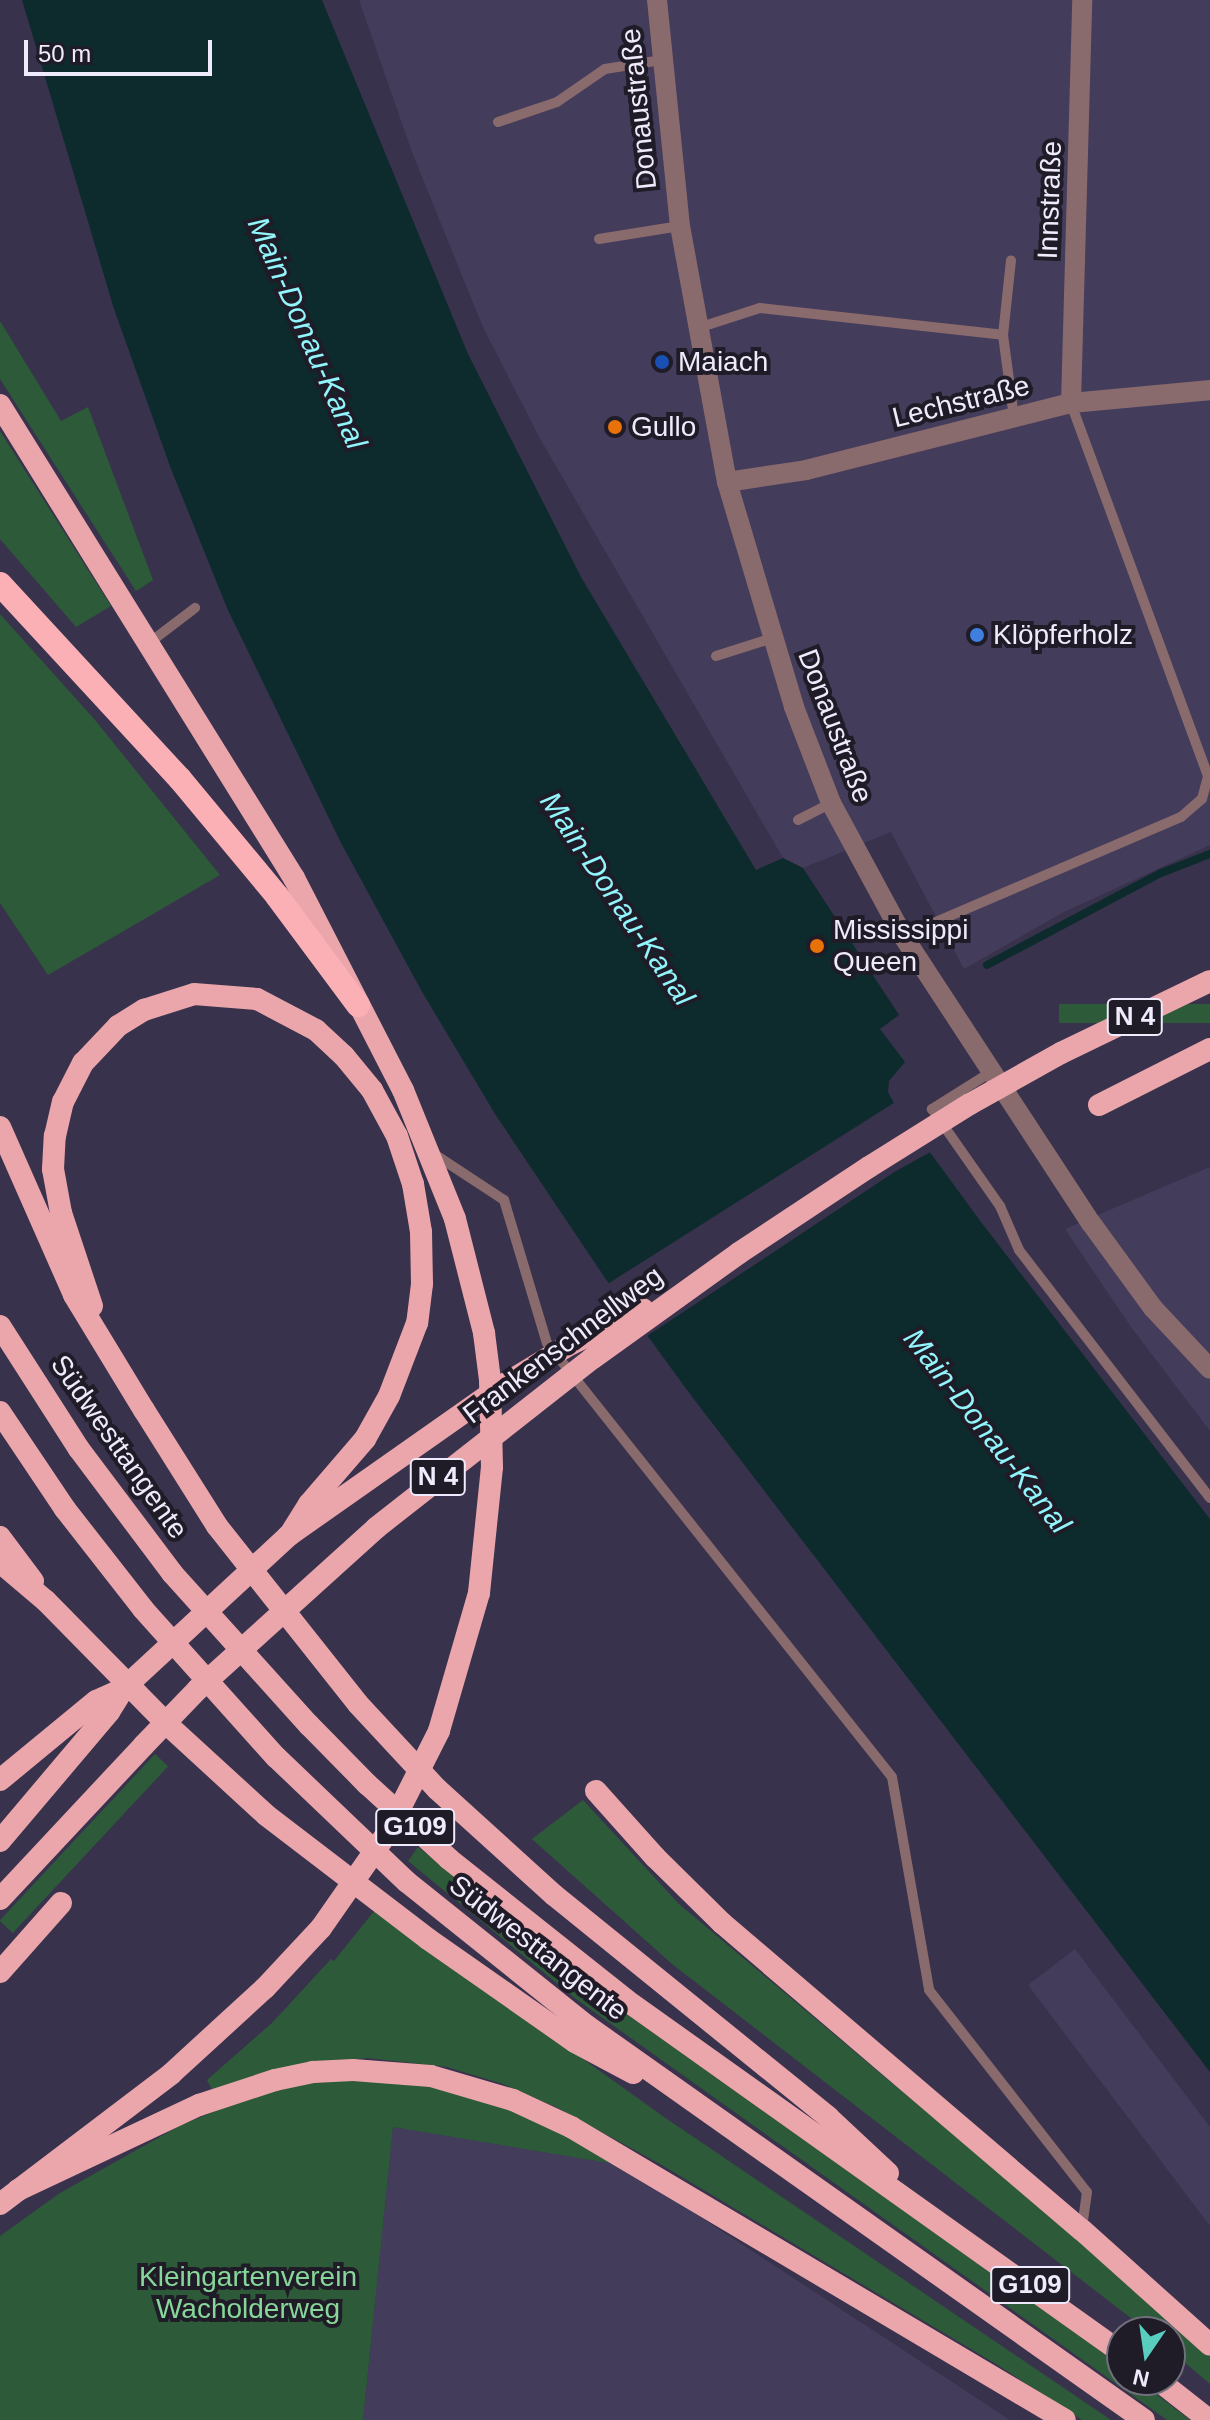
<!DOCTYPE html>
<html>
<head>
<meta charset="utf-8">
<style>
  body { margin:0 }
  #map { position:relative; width:1210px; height:2420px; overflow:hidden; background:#39324c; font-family:Arial,sans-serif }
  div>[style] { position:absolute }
  .built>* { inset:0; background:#443c5b }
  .green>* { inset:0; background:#2d5a39; transform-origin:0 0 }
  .water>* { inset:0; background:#0d2b2d }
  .pier>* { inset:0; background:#39324c }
  .stream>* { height:8px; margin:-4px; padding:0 4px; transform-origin:4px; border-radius:4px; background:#0d2b2d }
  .service>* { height:10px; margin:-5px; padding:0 5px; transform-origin:5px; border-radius:5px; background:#8a6b6d }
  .minor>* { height:20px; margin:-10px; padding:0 10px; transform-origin:10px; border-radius:10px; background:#8a6b6d }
  .trunk>* { height:22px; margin:-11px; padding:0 11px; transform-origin:11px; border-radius:11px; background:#eba6ac }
  .motorway>* { height:24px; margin:-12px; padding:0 12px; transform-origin:12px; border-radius:12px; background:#fbb0b6 }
  .trunk-bridge>* { height:22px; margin:-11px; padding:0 11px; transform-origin:11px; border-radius:11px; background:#eba6ac }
  .dots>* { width:22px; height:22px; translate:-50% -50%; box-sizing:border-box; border:4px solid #1f1c28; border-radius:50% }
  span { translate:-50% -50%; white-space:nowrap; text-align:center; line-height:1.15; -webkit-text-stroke:8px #1f1c28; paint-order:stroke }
  .shield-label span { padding:2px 6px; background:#1f1c28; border:2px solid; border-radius:6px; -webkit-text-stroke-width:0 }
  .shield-label { font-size:26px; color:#efebfc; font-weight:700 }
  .street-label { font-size:28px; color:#efebfc }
  .poi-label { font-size:28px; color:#efebfc }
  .left { translate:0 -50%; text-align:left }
  .park-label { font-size:28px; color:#87d79a }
  .water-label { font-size:30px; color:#92f5fc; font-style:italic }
  .north { position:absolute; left:1106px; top:2316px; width:80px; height:80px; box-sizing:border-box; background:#1f1c28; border:2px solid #726f7d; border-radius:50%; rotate:193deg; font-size:22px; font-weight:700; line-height:32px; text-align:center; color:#efebfc }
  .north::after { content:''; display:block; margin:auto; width:28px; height:36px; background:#59cebe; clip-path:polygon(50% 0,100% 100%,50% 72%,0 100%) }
  .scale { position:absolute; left:24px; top:40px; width:188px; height:36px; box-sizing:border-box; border:4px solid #efebfc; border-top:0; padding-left:10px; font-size:24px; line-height:28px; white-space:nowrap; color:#efebfc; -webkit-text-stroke:6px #1f1c28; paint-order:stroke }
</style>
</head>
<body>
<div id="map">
  <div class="built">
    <div style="clip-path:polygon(359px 0,1210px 0,1210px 845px,1064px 912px,964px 969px,891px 832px,803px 868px,783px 858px,538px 435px,482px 325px,412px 152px)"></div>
    <div style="clip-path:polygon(1210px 1167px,1210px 1431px,1131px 1327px,1065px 1229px)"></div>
    <div style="clip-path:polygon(1075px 1949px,1210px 2127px,1210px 2226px,1028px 1985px)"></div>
    <div style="clip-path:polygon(393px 2127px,621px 2165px,1010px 2420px,363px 2420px)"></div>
  </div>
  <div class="green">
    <div style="clip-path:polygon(0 321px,61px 421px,88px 407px,153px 580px,136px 591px,0 379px)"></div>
    <div style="clip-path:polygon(0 431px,111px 606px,76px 627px,0 539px)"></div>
    <div style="clip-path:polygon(0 614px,95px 720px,220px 875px,48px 975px,0 903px)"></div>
    <div style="left:1210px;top:1004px;width:19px;height:151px;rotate:90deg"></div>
    <div style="left:155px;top:1754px;width:18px;height:228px;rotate:43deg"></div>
    <div style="clip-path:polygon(583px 1800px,679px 1904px,1125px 2279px,1187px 2336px,1210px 2357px,1210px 2384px,1170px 2350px,1170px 2332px,1149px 2332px,672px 1964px,532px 1839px)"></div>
    <div style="clip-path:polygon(418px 1847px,590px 1988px,1091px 2344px,1122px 2368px,1122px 2380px,1138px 2380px,1190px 2420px,1167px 2420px,576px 1999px,408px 1861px)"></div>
    <div style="clip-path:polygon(375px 1910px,664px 2117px,1111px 2420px,1082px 2420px,996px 2364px,660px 2164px,558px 2108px,503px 2084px,447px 2067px,368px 2058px,288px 2066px,212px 2090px,207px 2080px,273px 2022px,331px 1959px,334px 1961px)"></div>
    <div style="clip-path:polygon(328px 2080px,433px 2085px,531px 2117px,621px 2165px,393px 2127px,363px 2420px,0 2420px,0 2236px,60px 2193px,181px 2125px,257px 2094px)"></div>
  </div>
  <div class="water">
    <div style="clip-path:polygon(22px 0,322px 0,468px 354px,581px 577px,756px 870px,783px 858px,803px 868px,899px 1015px,880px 1029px,905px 1062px,889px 1081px,888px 1092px,894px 1103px,981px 1222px,1210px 1519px,1210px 2072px,693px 1398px,605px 1278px,495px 1114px,421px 990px,340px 841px,227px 608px,171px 469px,114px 309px)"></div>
  </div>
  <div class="pier">
    <div style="clip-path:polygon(897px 1101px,934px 1150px,896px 1171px,644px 1338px,606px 1285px)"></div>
  </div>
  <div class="stream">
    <div style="left:987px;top:965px;width:197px;rotate:-27.9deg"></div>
    <div style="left:1161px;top:873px;width:53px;rotate:-21.2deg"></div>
  </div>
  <div class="service">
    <div style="left:498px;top:122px;width:62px;rotate:-18.7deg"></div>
    <div style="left:557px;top:102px;width:58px;rotate:-34.5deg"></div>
    <div style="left:605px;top:69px;width:58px;rotate:-9deg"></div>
    <div style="left:599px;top:239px;width:82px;rotate:-9.1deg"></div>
    <div style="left:698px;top:328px;width:65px;rotate:-17.9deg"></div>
    <div style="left:760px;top:308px;width:244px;rotate:6.3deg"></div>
    <div style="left:1003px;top:335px;width:83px;rotate:82.4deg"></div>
    <div style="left:1003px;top:335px;width:75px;rotate:-83.9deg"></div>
    <div style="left:149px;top:643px;width:58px;rotate:-37.3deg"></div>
    <div style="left:716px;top:656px;width:60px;rotate:-17.5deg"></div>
    <div style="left:798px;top:820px;width:37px;rotate:-27deg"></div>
    <div style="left:903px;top:936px;width:302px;rotate:-23.2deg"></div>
    <div style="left:1181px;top:817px;width:28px;rotate:-41deg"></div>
    <div style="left:1202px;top:799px;width:24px;rotate:-75deg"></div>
    <div style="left:1208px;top:776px;width:397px;rotate:-110.2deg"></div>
    <div style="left:991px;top:1072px;width:70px;rotate:147.9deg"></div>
    <div style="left:932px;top:1109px;width:118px;rotate:55deg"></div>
    <div style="left:1000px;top:1206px;width:48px;rotate:66.6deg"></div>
    <div style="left:1019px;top:1250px;width:313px;rotate:52.4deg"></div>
    <div style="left:434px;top:1154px;width:84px;rotate:33.3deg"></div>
    <div style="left:504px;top:1200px;width:149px;rotate:73.3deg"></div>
    <div style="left:547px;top:1343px;width:554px;rotate:51.52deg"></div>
    <div style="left:892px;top:1777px;width:216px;rotate:80.1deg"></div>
    <div style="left:929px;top:1990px;width:256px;rotate:52deg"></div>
    <div style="left:1087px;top:2192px;width:36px;rotate:98deg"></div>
  </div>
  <div class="minor">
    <div style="left:657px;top:0;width:227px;rotate:84.2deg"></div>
    <div style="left:680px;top:226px;width:260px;rotate:79.6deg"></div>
    <div style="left:727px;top:482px;width:235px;rotate:73.4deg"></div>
    <div style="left:794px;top:707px;width:103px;rotate:68.9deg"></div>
    <div style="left:831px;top:803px;width:151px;rotate:61.6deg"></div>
    <div style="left:903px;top:936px;width:343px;rotate:56.8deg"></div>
    <div style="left:1091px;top:1223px;width:105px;rotate:53.9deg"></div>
    <div style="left:1153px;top:1308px;width:83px;rotate:46.9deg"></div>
    <div style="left:1071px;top:403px;width:403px;rotate:-88.4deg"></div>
    <div style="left:727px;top:482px;width:80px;rotate:-8.6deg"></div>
    <div style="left:806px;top:470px;width:273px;rotate:-14.2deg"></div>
    <div style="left:1071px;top:403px;width:140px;rotate:-5.3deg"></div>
  </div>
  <div class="trunk">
    <div style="left:0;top:405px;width:557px;rotate:58.14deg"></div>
    <div style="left:294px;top:878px;width:238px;rotate:62.8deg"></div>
    <div style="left:403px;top:1090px;width:139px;rotate:68deg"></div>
    <div style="left:455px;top:1219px;width:118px;rotate:75.7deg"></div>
    <div style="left:484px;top:1333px;width:47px;rotate:82.7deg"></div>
    <div style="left:490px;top:1380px;width:87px;rotate:88.7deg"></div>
    <div style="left:492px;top:1467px;width:127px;rotate:95.9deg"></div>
    <div style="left:479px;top:1593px;width:144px;rotate:106.2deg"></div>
    <div style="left:1061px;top:1053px;width:165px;rotate:-25.8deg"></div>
    <div style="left:1099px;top:1105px;width:124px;rotate:-26.8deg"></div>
    <div style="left:0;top:1127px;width:184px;rotate:66.2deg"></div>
    <div style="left:74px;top:1295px;width:135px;rotate:58.7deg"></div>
    <div style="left:144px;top:1410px;width:137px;rotate:57.8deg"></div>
    <div style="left:217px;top:1526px;width:227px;rotate:51.6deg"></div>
    <div style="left:358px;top:1704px;width:116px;rotate:47.1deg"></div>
    <div style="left:437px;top:1789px;width:158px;rotate:42.2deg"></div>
    <div style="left:554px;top:1895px;width:353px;rotate:39deg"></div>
    <div style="left:828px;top:2117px;width:82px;rotate:43deg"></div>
    <div style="left:92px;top:1306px;width:98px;rotate:-108.4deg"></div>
    <div style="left:61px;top:1213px;width:45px;rotate:-100.3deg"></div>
    <div style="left:53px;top:1169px;width:33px;rotate:-87deg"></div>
    <div style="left:55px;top:1136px;width:35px;rotate:-77deg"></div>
    <div style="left:63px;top:1102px;width:44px;rotate:-62.9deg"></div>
    <div style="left:83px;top:1063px;width:51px;rotate:-46.6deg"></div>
    <div style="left:118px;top:1026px;width:31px;rotate:-32deg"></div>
    <div style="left:144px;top:1010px;width:52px;rotate:-17.7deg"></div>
    <div style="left:194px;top:994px;width:63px;rotate:4.5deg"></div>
    <div style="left:257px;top:999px;width:67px;rotate:27.7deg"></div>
    <div style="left:316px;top:1030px;width:38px;rotate:43deg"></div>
    <div style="left:344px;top:1056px;width:44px;rotate:50.5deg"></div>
    <div style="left:372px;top:1090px;width:52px;rotate:61.5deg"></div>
    <div style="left:397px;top:1136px;width:51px;rotate:71.6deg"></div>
    <div style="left:413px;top:1184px;width:49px;rotate:80.5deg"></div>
    <div style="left:421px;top:1232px;width:52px;rotate:88.9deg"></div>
    <div style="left:422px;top:1284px;width:39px;rotate:97deg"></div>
    <div style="left:417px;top:1323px;width:78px;rotate:111deg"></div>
    <div style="left:389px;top:1396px;width:49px;rotate:119.2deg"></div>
    <div style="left:365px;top:1439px;width:86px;rotate:130.7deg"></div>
    <div style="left:309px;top:1504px;width:36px;rotate:122deg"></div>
    <div style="left:0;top:1326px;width:146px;rotate:57.3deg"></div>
    <div style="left:79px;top:1449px;width:155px;rotate:53.1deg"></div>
    <div style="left:172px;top:1573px;width:205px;rotate:48deg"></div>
    <div style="left:309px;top:1725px;width:83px;rotate:45.5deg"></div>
    <div style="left:367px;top:1784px;width:111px;rotate:42.4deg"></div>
    <div style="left:449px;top:1859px;width:226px;rotate:38.5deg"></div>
    <div style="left:626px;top:2000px;width:609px;rotate:35.44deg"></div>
    <div style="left:0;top:1412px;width:117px;rotate:56.2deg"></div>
    <div style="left:65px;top:1509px;width:127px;rotate:52deg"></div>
    <div style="left:143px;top:1609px;width:199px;rotate:48.1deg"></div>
    <div style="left:276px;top:1757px;width:181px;rotate:43.7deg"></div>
    <div style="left:407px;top:1882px;width:231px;rotate:38.7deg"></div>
    <div style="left:587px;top:2026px;width:682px;rotate:35.27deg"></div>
    <div style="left:0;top:1537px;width:55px;rotate:53.1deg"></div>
    <div style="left:0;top:1562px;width:60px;rotate:40.3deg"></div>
    <div style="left:46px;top:1601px;width:175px;rotate:45.5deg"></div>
    <div style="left:169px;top:1726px;width:132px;rotate:42.5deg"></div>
    <div style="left:266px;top:1815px;width:204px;rotate:37.4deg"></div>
    <div style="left:428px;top:1939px;width:179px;rotate:35deg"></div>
    <div style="left:575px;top:2042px;width:66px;rotate:28.1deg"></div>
    <div style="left:0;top:1780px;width:124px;rotate:-39.5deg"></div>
    <div style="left:96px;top:1701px;width:30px;rotate:-24deg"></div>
    <div style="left:596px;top:1791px;width:89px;rotate:48.2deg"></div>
    <div style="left:655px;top:1857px;width:94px;rotate:44.6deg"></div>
    <div style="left:722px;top:1923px;width:473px;rotate:40.5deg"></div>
    <div style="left:1082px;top:2230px;width:172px;rotate:41.9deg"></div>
    <div style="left:0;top:1841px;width:169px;rotate:-49.8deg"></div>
    <div style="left:109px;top:1712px;width:28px;rotate:-58deg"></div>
    <div style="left:0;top:1899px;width:211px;rotate:-46.9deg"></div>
    <div style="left:0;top:1972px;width:92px;rotate:-48.5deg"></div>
    <div style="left:18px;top:2190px;width:200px;rotate:-25.2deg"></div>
    <div style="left:199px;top:2105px;width:80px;rotate:-18.2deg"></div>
    <div style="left:275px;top:2080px;width:39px;rotate:-12deg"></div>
    <div style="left:313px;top:2072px;width:40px;rotate:-2.9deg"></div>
    <div style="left:353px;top:2070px;width:78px;rotate:4.4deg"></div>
    <div style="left:431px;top:2076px;width:85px;rotate:16.3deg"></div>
    <div style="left:513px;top:2100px;width:64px;rotate:25deg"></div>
    <div style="left:571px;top:2127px;width:574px;rotate:30.67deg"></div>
    <div style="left:0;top:2204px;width:215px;rotate:-37.2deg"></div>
    <div style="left:171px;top:2074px;width:127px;rotate:-42.5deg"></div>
    <div style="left:265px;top:1988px;width:82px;rotate:-47deg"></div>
    <div style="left:1158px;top:2380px;width:65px;rotate:38.1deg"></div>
  </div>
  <div class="motorway">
    <div style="left:0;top:584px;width:265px;rotate:47.3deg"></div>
    <div style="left:180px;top:779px;width:152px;rotate:50.3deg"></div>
    <div style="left:277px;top:896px;width:136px;rotate:53.4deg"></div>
  </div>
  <div class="trunk-bridge">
    <div style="left:124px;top:1688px;width:224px;rotate:-42.8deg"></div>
    <div style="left:288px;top:1536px;width:263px;rotate:-35.1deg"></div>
    <div style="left:503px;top:1385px;width:79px;rotate:-31.1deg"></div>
    <div style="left:571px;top:1344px;width:80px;rotate:-25.9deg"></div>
    <div style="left:144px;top:1745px;width:78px;rotate:-46deg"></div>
    <div style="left:198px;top:1689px;width:240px;rotate:-42.1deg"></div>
    <div style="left:376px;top:1528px;width:276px;rotate:-38.1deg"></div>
    <div style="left:593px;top:1358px;width:180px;rotate:-35.7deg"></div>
    <div style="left:739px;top:1253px;width:156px;rotate:-33.5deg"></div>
    <div style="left:869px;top:1167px;width:119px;rotate:-32deg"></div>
    <div style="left:970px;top:1104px;width:104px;rotate:-29.3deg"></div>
    <div style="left:321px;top:1928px;width:117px;rotate:-55.1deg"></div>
    <div style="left:388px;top:1832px;width:113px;rotate:-63.2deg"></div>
  </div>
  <div class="dots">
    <div style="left:662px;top:362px;background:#1a4fb4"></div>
    <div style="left:615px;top:427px;background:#e8710a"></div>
    <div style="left:977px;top:635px;background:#3f7fe0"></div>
    <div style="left:817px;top:946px;background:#e8710a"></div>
  </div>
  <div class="shield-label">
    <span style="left:1135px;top:1017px">N 4</span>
    <span style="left:438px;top:1477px">N 4</span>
    <span style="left:415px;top:1827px">G109</span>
    <span style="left:1030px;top:2285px">G109</span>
  </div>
  <div class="street-label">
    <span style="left:639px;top:109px;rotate:-96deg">Donaustraße</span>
    <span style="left:1050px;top:200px;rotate:-88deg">Innstraße</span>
    <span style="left:961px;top:402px;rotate:-14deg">Lechstraße</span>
    <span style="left:835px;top:726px;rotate:69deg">Donaustraße</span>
    <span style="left:563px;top:1345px;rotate:-37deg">Frankenschnellweg</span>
    <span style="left:119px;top:1447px;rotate:55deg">Südwesttangente</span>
    <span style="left:538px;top:1948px;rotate:38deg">Südwesttangente</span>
  </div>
  <div class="poi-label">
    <span class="left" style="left:678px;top:362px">Maiach</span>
    <span class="left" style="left:631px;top:427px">Gullo</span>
    <span class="left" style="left:993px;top:635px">Klöpferholz</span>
    <span class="left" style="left:833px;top:946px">Mississippi<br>Queen</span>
  </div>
  <div class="park-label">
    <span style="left:248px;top:2293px">Kleingartenverein<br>Wacholderweg</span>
  </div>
  <div class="water-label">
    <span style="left:307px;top:333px;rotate:66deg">Main-Donau-Kanal</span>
    <span style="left:617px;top:899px;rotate:56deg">Main-Donau-Kanal</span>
    <span style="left:987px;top:1431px;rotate:52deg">Main-Donau-Kanal</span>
  </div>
  <div class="north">N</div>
  <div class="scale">50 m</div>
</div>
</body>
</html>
